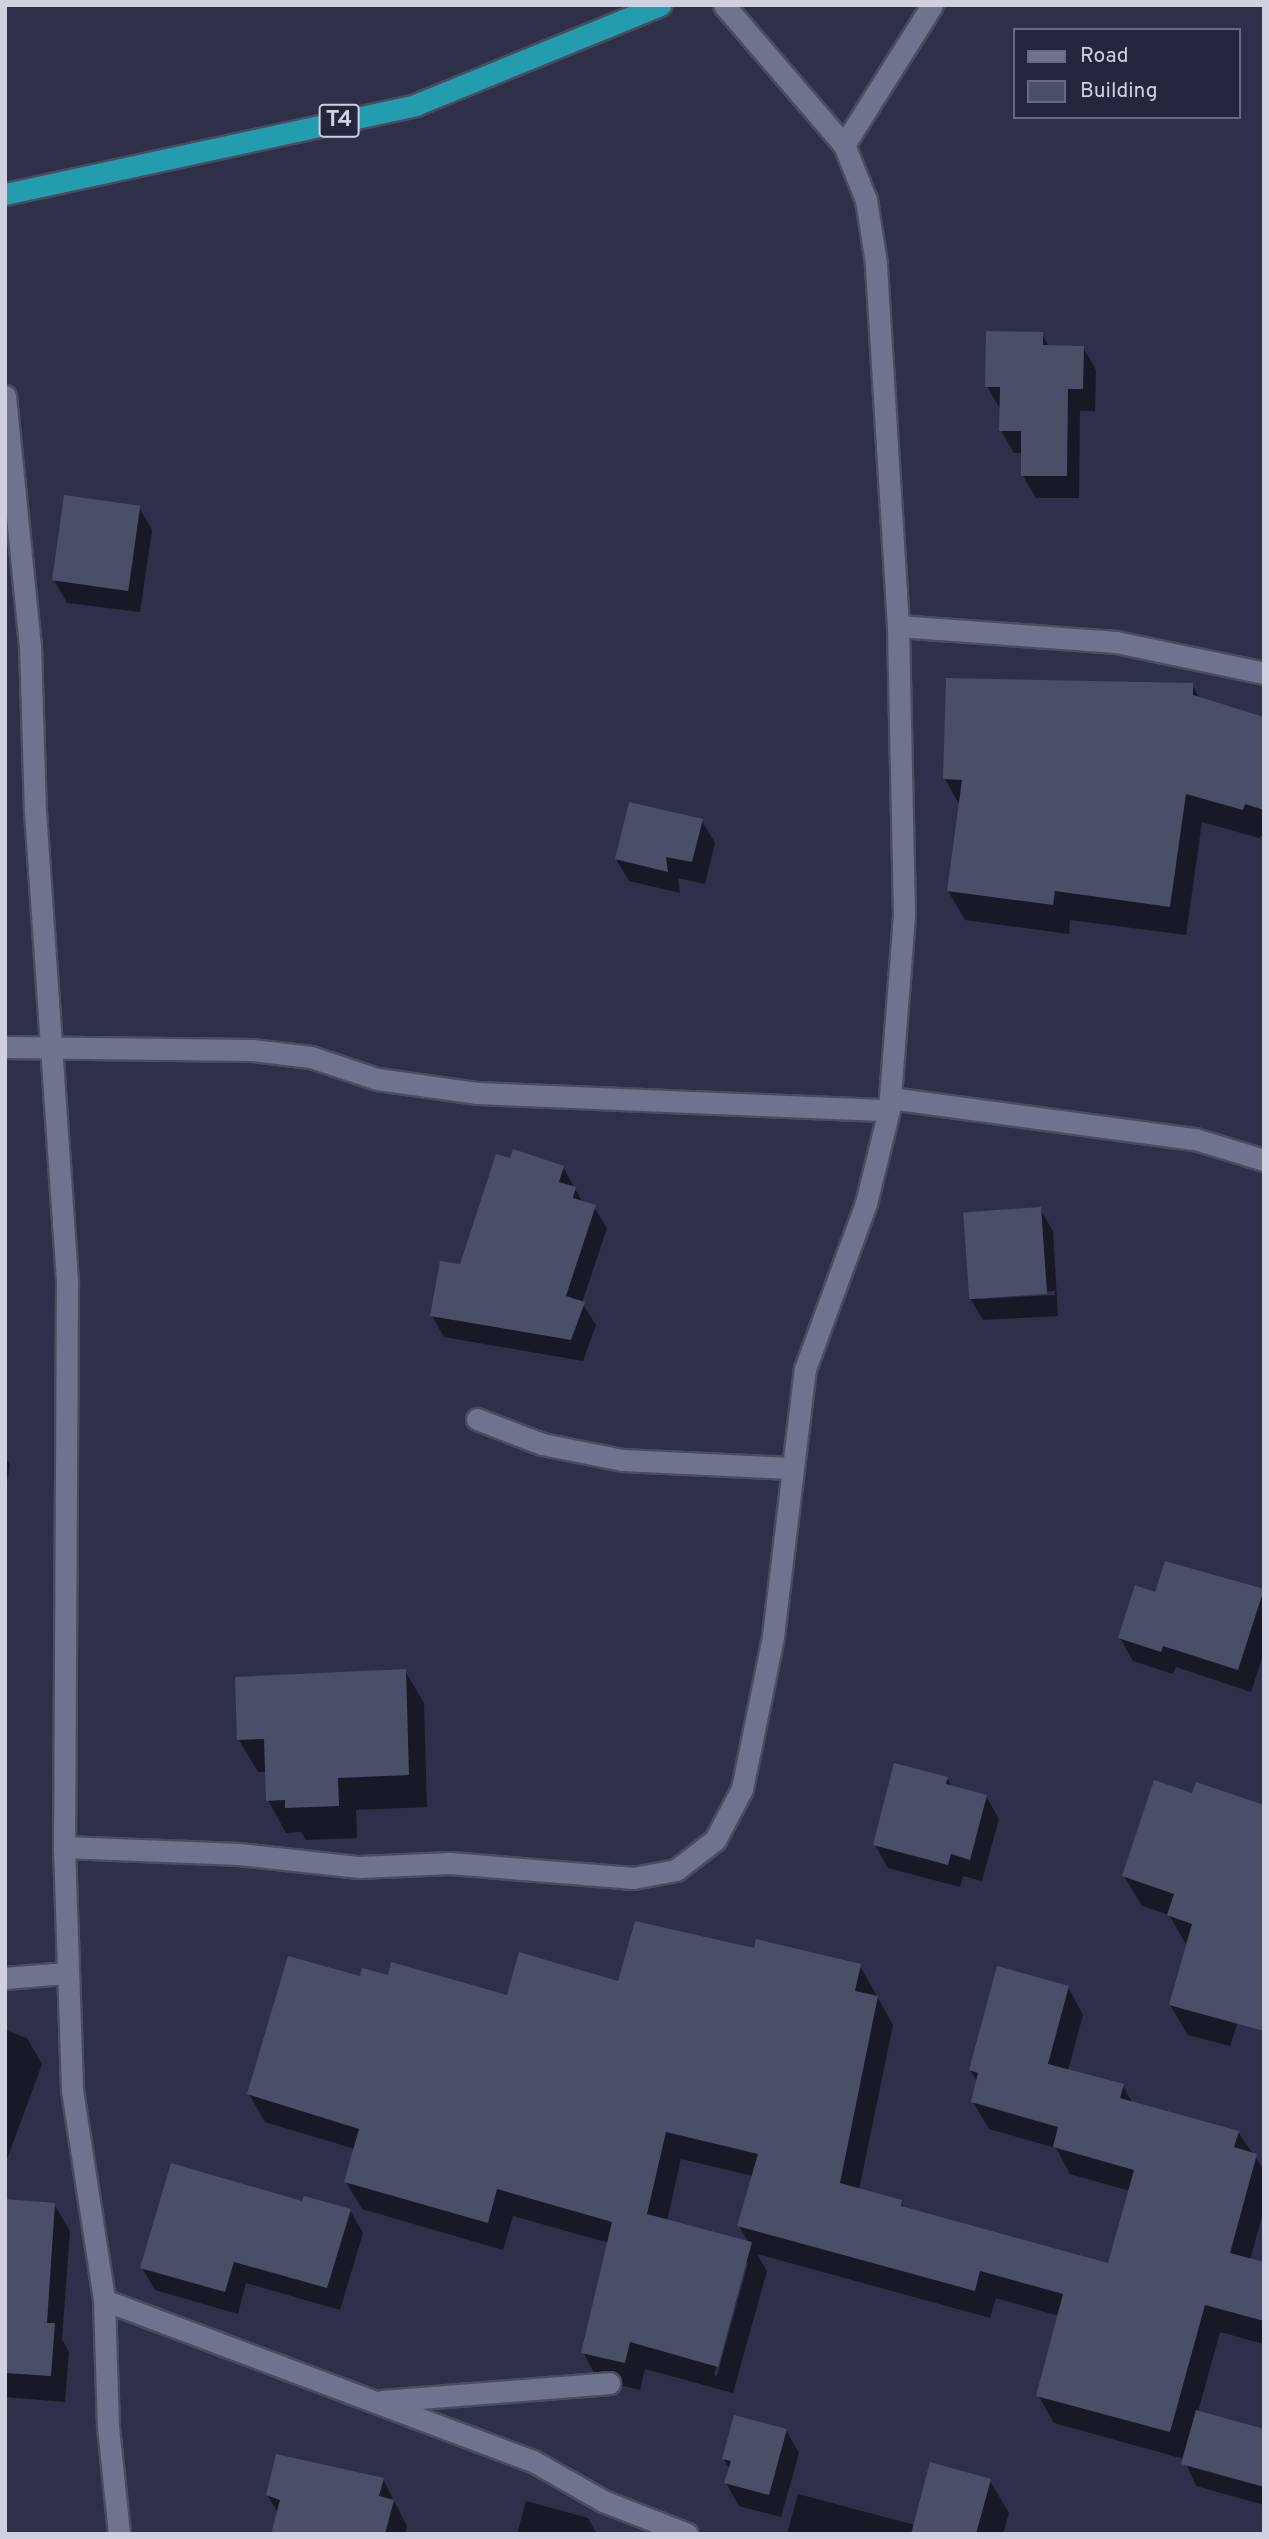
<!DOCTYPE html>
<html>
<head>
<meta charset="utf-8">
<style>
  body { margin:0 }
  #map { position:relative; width:1269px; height:2539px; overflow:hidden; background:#2d3048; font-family:Overpass,sans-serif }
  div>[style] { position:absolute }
  .shadow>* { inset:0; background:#0007 }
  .building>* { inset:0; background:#4b4e67; transform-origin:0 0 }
  .roads { filter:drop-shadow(2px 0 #4a4c5f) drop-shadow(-2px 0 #4a4c5f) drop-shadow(0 2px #4a4c5f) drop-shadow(0 -2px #4a4c5f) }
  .minor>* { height:21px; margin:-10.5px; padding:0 10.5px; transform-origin:10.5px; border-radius:10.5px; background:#6f738e }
  .highway>* { height:21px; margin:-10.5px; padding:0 10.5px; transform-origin:10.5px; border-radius:10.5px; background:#239cad }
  span { translate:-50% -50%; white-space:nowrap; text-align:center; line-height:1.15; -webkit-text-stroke:5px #24263d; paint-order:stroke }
  .shield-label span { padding:2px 5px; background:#24263d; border:2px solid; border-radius:5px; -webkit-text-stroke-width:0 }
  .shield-label { font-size:23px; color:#cfd1e0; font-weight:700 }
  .frame { position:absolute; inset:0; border:7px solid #cfd1e0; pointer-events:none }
  .legend { position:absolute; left:1013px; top:28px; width:228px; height:91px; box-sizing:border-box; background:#24263d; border:2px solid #686a7e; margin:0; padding:9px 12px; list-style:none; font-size:21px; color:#cfd1e0 }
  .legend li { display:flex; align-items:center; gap:14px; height:35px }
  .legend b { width:35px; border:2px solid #686a7e }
</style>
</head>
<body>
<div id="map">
  <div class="shadow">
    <div style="clip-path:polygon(1042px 334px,1049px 347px,1083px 347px,1096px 370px,1095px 411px,1080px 411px,1079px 498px,1036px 498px,1023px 476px,1023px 453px,1014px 453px,1001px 431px,1000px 409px,987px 386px)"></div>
    <div style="clip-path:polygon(139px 507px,152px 530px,140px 612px,67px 603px,54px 580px)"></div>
    <div style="clip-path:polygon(1192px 685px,1200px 699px,1264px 751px,1264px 833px,1259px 838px,1202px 822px,1186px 935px,1070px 920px,1069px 934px,965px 920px,948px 891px,960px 806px,945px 779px)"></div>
    <div style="clip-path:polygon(702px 821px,715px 843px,705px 884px,678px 878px,680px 893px,629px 881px,616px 859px)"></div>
    <div style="clip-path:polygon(563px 1167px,583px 1203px,594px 1207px,607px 1228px,582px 1303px,596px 1325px,583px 1361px,444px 1337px,432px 1316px,461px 1266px)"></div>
    <div style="clip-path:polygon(evenodd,1040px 1209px,1053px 1231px,1058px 1316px,983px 1320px,970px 1298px,1040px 1209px,1055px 1291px,1055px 1295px,979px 1299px,979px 1296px,1055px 1291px)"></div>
    <div style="clip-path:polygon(5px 1457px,10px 1465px,5px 1494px)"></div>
    <div style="clip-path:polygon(1166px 1563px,1264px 1591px,1264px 1653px,1251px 1692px,1176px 1667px,1173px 1674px,1133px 1661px,1120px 1638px,1156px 1594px)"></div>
    <div style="clip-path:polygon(405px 1671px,424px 1703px,427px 1807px,356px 1810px,357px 1838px,306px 1840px,301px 1832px,286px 1833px,268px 1800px,267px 1772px,258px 1772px,239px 1740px)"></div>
    <div style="clip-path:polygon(947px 1778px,952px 1787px,986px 1796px,999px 1819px,982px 1881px,963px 1876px,960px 1887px,888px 1868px,875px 1845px)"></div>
    <div style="clip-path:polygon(1193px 1795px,1264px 1944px,1230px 2046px,1188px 2035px,1170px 2005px,1187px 1946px,1169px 1915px,1142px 1906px,1124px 1876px)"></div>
    <div style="clip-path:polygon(evenodd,755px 1950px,860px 1966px,893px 2025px,859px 2190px,901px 2202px,905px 2209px,1109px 2265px,1130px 2191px,1070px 2174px,1056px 2148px,989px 2129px,973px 2102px,978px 2083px,970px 2070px,1068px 1987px,1083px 2015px,1068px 2071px,1123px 2086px,1133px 2104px,1238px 2132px,1264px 2170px,1264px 2210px,1250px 2260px,1264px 2264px,1264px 2344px,1220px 2332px,1198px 2412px,1264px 2431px,1264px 2505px,1196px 2486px,1184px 2459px,1054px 2423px,1038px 2395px,1059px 2316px,996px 2298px,990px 2318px,757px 2254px,767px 2271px,733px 2393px,645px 2369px,640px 2390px,598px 2380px,583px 2352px,609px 2243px,513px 2216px,503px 2250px,362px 2209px,346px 2182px,355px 2149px,265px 2122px,249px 2094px,361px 1979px,390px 1977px,508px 1997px,620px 1983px,755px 1950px,681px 2159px,753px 2176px,739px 2226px,749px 2243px,667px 2221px,681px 2159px,755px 1950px,745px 2263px,748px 2263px,717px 2376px,714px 2375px,745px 2263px)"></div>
    <div style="clip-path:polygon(5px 2030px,27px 2038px,42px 2064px,5px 2165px)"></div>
    <div style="clip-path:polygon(5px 2201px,54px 2204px,70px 2231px,62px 2339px,69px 2352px,65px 2402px,5px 2397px)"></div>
    <div style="clip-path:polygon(303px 2203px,350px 2210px,363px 2233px,340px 2310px,246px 2283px,238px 2314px,155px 2290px,142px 2268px)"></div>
    <div style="clip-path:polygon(786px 2430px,799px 2453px,781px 2517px,739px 2506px,726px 2483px,730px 2470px,723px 2458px)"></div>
    <div style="clip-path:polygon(383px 2479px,407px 2526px,405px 2534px,273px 2534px,278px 2513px,267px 2495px)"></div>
    <div style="clip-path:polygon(990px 2481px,1009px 2513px,1003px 2534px,787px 2534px,798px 2494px,915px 2525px)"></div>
    <div style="clip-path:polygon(526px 2501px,588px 2518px,597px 2534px,517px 2534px)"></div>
  </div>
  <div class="building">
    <div style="clip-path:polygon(986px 331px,1043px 332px,1043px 345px,1084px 346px,1083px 389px,1068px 389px,1067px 476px,1021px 476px,1021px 431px,999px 431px,1000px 387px,985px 387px)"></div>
    <div style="left:64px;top:495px;width:77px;height:86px;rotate:8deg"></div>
    <div style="clip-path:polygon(946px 678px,1193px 683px,1193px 695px,1264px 717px,1264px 810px,1245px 804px,1243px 810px,1186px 794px,1170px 907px,1055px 891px,1053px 905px,947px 891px,962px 780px,943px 779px)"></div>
    <div style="clip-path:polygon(629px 802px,703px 819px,692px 862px,666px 857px,668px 872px,615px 859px)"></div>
    <div style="clip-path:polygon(513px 1149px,564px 1166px,559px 1182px,576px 1187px,573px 1198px,596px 1205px,566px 1296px,585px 1302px,571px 1340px,430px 1316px,440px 1261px,460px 1264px,496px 1154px,510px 1158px)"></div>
    <div style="left:1041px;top:1207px;width:87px;height:78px;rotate:86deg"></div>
    <div style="clip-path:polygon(1165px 1561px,1264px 1589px,1238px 1670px,1163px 1646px,1161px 1652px,1118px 1638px,1135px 1585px,1155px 1592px)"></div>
    <div style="clip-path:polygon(406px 1669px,409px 1775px,338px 1778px,339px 1806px,285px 1808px,285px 1800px,266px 1801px,264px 1739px,237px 1740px,235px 1677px)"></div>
    <div style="clip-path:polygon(894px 1763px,948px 1777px,946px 1784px,987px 1795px,970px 1860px,951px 1854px,948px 1865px,873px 1845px)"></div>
    <div style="clip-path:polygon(1154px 1780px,1192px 1793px,1196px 1782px,1264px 1805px,1264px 2031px,1169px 2005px,1192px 1924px,1167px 1915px,1174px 1894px,1122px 1876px)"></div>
    <div style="clip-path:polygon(635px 1921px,754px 1948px,756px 1939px,861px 1964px,855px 1991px,878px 1996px,840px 2183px,902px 2200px,901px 2206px,1108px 2263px,1134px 2170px,1053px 2147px,1058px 2127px,971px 2102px,978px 2073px,969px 2070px,997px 1966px,1069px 1986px,1048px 2064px,1124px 2084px,1120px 2098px,1239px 2131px,1234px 2147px,1257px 2154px,1230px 2253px,1264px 2262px,1264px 2321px,1205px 2305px,1170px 2432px,1036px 2396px,1063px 2294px,980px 2271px,975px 2291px,737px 2226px,758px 2154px,666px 2132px,647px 2214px,752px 2242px,718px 2367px,630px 2342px,625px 2363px,581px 2353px,612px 2222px,497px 2189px,488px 2223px,344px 2182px,359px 2129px,247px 2094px,288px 1956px,360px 1976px,362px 1968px,388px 1975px,391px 1962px,507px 1995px,519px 1952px,618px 1981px)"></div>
    <div style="clip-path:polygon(171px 2163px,302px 2201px,304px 2196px,351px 2209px,327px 2288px,234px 2262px,225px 2292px,140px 2268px)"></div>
    <div style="clip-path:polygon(5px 2199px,55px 2203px,47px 2323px,55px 2323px,51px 2376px,5px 2373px)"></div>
    <div style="clip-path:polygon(1196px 2410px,1264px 2429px,1264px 2487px,1181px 2464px)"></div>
    <div style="clip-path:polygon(734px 2415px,787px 2429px,769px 2495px,724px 2483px,731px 2461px,722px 2459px)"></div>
    <div style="clip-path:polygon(276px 2454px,384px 2478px,379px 2496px,394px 2500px,385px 2534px,271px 2534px,280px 2500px,266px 2495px)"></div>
    <div style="clip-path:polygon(930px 2462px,991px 2479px,976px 2534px,911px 2534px)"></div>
  </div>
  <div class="roads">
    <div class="minor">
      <div style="left:844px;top:145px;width:165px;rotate:-57.8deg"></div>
      <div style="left:5px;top:396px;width:250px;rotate:84.3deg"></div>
      <div style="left:30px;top:645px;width:166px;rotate:88.3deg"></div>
      <div style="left:35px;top:811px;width:473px;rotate:86.1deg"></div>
      <div style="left:67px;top:1283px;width:564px;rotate:90.3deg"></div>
      <div style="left:64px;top:1847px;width:243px;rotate:88.1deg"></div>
      <div style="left:72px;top:2090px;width:212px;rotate:81.3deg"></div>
      <div style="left:104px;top:2300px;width:127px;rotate:88.2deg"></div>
      <div style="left:108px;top:2427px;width:108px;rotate:84.1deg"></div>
      <div style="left:898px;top:626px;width:219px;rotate:4.2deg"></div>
      <div style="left:1116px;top:642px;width:151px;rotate:11.8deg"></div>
      <div style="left:5px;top:1047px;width:247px;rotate:0.7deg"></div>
      <div style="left:252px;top:1050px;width:59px;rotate:6.8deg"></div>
      <div style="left:311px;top:1057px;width:70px;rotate:18.4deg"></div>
      <div style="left:377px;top:1079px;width:100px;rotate:8deg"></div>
      <div style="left:476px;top:1093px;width:413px;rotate:2.4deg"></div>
      <div style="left:890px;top:1098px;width:308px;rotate:7.7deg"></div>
      <div style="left:1195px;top:1139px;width:72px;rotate:16.9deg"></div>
      <div style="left:477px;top:1419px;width:70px;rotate:21deg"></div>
      <div style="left:542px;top:1444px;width:82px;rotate:11.3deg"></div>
      <div style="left:622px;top:1460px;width:168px;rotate:2.7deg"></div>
      <div style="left:64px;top:1847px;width:175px;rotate:2.3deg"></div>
      <div style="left:239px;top:1854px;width:121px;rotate:6.2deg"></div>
      <div style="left:359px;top:1867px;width:91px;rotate:-2.5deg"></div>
      <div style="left:450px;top:1863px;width:184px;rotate:4.7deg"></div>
      <div style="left:633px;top:1878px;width:44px;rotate:-10.5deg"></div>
      <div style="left:676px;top:1870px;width:49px;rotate:-37.6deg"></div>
      <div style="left:715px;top:1840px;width:58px;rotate:-62.1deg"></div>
      <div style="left:742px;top:1789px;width:156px;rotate:-78.5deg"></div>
      <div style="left:773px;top:1636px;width:269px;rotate:-83.2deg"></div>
      <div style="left:805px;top:1369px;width:177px;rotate:-69.8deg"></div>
      <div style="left:866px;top:1203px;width:96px;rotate:-76.1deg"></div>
      <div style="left:889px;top:1110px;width:197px;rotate:-85.6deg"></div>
      <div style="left:904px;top:914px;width:288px;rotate:-91.2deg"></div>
      <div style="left:898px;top:626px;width:364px;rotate:-93.5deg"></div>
      <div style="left:876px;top:263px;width:64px;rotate:-99deg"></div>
      <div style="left:866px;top:200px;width:59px;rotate:-111.8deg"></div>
      <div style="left:844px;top:145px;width:184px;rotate:-130.6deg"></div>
      <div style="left:5px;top:1978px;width:61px;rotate:-4.7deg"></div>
      <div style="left:104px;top:2300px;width:458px;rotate:20.6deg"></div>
      <div style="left:533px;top:2461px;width:81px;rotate:29.7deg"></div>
      <div style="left:603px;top:2501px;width:90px;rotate:21.4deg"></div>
      <div style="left:382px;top:2401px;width:228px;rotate:-4.5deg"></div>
    </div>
    <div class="highway">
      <div style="left:5px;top:194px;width:420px;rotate:-12.2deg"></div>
      <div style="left:415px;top:105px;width:265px;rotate:-22.2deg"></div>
    </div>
  </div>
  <div class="shield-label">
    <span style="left:339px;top:121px">T4</span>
  </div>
  <div class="frame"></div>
  <ul class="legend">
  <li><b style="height:9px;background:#6f738e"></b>Road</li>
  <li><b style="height:19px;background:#4b4e67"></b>Building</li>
  </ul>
</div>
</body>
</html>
